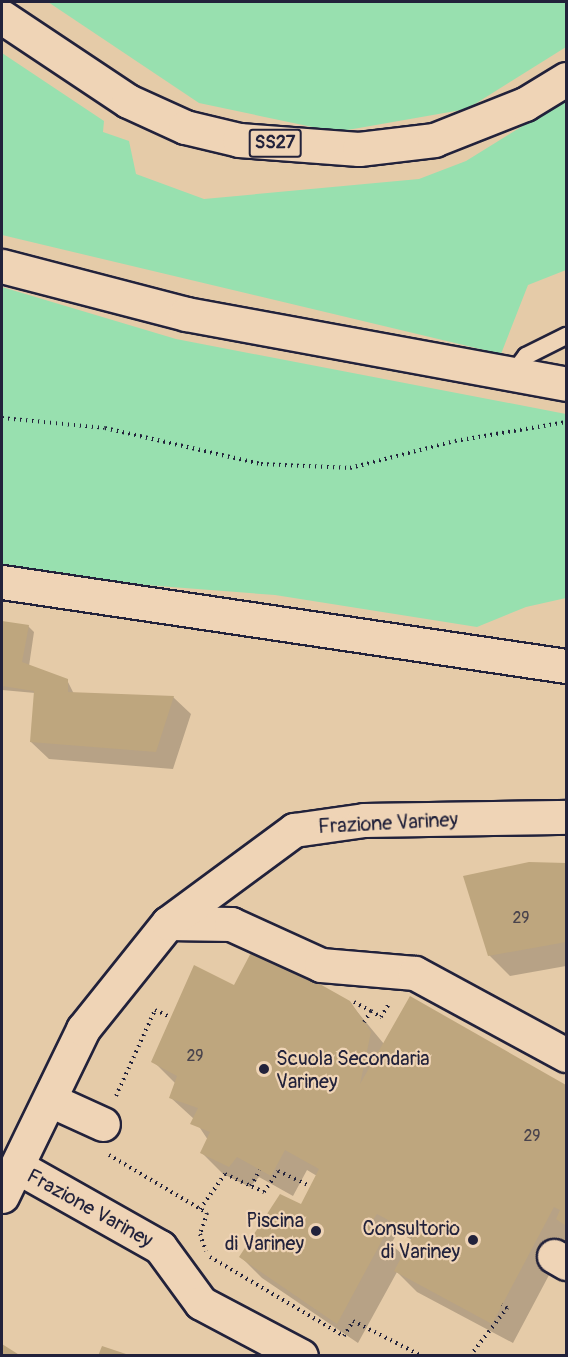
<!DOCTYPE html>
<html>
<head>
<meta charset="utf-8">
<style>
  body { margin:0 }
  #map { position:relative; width:568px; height:1357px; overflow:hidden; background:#e5cba8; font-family:Pangolin,sans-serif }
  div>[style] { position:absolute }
  .green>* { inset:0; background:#98e0af }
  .shadow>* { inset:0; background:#0003 }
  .building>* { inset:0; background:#bea67e }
  .path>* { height:4px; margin-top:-2px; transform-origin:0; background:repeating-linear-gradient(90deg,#22223b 0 1.5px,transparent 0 6px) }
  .roads { filter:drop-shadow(2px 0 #22223b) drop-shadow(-2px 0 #22223b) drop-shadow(0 2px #22223b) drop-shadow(0 -2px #22223b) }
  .lane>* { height:16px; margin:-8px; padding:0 8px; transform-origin:8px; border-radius:8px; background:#efd4b6 }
  .street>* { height:33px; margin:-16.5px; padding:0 16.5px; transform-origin:16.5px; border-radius:16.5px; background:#efd4b6 }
  .primary>* { height:33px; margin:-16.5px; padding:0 16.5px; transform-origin:16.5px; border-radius:16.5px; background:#efd4b6 }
  .dots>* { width:16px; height:16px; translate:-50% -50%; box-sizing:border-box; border:3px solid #efd4b6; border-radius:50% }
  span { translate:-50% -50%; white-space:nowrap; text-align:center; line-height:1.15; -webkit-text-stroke:4.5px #efd4b6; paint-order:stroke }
  .number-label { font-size:16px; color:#49434c }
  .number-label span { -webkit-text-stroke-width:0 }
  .shield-label span { padding:2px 4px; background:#efd4b6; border:2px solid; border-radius:4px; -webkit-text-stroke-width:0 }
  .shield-label { font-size:18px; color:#22223b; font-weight:700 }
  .street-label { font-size:20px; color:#22223b }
  .poi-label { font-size:20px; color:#22223b }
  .left { translate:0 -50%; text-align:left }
  .right { translate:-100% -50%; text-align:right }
  .frame { position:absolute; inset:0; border:3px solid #22223b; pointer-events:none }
</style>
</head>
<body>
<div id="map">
  <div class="green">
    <div style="clip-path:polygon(48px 2px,566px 2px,566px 47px,467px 109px,336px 132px,199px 103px)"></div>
    <div style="clip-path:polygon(2px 53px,104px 121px,103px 132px,129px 141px,136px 174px,204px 199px,419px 179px,466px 161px,566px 99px,566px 270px,528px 285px,501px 354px,2px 235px)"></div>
    <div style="clip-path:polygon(2px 287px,176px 339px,566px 414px,566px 598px,526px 607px,477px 627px,275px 595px,2px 574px)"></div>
  </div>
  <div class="shadow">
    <div style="clip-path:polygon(2px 622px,28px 626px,34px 632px,29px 666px,67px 680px,74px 694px,173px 697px,191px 714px,173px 769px,49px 759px,31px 742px,35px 693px,2px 690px)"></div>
    <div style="clip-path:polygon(529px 863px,566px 865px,566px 966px,510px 976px,489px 955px)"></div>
    <div style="clip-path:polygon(evenodd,235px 987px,350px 1003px,384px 1044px,410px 998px,566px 1087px,566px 1243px,513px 1343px,417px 1292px,397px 1272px,358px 1343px,262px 1278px,241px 1257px,302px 1206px,317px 1176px,307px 1170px,293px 1196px,259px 1177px,250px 1187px,223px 1174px,202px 1153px,208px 1140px,194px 1119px,171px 1098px,176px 1084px,153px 1061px,235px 987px,398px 1232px,412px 1240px,404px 1256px,391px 1244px,398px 1232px)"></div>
  </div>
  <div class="building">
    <div style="clip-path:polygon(2px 621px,29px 625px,22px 662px,68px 679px,68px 692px,174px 696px,156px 752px,30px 742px,34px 691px,2px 686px)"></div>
    <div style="clip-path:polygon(529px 862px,566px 863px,566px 942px,488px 956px,463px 876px)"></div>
    <div style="clip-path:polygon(254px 947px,350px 1001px,371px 1032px,360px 1084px,410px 996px,566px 1085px,566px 1226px,556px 1219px,560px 1210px,554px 1207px,492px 1324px,394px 1271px,414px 1234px,377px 1214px,368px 1227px,385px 1235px,337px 1324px,239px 1257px,280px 1194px,301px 1204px,319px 1169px,285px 1150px,271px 1176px,237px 1157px,229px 1167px,200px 1153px,210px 1132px,190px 1124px,198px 1108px,169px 1098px,177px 1076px,151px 1062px,194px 965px,234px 985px)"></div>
    <div style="clip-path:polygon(2px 1344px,21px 1356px,2px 1356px)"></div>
    <div style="clip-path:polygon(102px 1346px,129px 1355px,129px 1356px,98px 1356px)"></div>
  </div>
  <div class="path">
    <div style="left:2px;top:418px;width:103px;rotate:5.5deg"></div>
    <div style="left:105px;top:428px;width:160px;rotate:13deg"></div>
    <div style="left:261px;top:464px;width:89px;rotate:2.6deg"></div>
    <div style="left:350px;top:468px;width:108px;rotate:-14.4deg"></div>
    <div style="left:455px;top:441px;width:113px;rotate:-9.7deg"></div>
    <div style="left:354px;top:1002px;width:19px;rotate:28deg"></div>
    <div style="left:371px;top:1011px;width:13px;rotate:122deg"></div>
    <div style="left:371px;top:1011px;width:12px;rotate:31deg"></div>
    <div style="left:381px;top:1017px;width:17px;rotate:-59deg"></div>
    <div style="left:116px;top:1096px;width:94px;rotate:-65.6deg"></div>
    <div style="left:155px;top:1010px;width:17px;rotate:25deg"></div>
    <div style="left:109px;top:1155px;width:114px;rotate:30.6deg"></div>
    <div style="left:207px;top:1213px;width:22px;rotate:108deg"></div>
    <div style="left:200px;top:1234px;width:18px;rotate:71deg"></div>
    <div style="left:251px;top:1186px;width:18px;rotate:-61deg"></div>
    <div style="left:200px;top:1209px;width:43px;rotate:-54.5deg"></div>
    <div style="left:225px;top:1174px;width:43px;rotate:24.8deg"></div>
    <div style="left:264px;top:1192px;width:25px;rotate:-56deg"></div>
    <div style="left:278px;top:1171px;width:35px;rotate:25deg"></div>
    <div style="left:210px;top:1257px;width:156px;rotate:30.5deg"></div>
    <div style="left:344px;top:1336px;width:17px;rotate:-59deg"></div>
    <div style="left:353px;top:1321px;width:77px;rotate:26.9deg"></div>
    <div style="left:470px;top:1356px;width:61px;rotate:-52.4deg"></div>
    <div style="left:507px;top:1308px;width:6px;rotate:-149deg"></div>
  </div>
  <div class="roads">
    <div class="lane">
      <div style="left:511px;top:376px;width:25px;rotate:-53deg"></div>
      <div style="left:526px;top:356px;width:45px;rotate:-26.6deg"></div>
    </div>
    <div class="street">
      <div style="left:168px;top:923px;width:63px;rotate:0.9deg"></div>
      <div style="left:231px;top:924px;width:99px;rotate:24.5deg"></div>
      <div style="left:321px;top:965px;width:94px;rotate:4.9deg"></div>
      <div style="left:415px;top:973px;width:172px;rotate:28.5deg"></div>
      <div style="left:50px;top:1100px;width:58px;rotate:24.4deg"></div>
      <div style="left:18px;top:1167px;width:163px;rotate:29.4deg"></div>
      <div style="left:160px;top:1247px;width:69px;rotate:53.8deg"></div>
      <div style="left:201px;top:1303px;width:113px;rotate:27.9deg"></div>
      <div style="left:2px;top:1196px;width:186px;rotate:-64.1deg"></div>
      <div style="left:83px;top:1029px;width:136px;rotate:-51.3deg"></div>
      <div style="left:168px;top:923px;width:157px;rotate:-36.4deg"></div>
      <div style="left:294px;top:830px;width:71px;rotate:-8.1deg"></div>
      <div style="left:364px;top:820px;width:202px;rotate:-0.9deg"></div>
      <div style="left:554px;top:1256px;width:14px;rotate:30deg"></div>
    </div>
    <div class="primary">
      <div style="left:2px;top:17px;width:151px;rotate:33.7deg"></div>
      <div style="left:128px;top:101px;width:63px;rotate:24.5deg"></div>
      <div style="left:185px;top:127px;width:56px;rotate:13.5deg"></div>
      <div style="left:239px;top:140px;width:120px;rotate:4.3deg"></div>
      <div style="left:359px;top:149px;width:76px;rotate:-6.8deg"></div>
      <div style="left:434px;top:140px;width:98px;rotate:-21.6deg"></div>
      <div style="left:525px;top:104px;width:48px;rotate:-31.4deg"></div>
      <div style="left:2px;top:266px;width:190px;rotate:14.6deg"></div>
      <div style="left:186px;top:314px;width:386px;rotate:10.4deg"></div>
      <div style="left:2px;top:582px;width:570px;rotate:8.47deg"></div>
    </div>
  </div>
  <div class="dots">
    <div style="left:264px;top:1069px;background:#22223b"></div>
    <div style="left:316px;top:1231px;background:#22223b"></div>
    <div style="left:473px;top:1240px;background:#22223b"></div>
  </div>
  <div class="number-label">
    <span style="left:521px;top:918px">29</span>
    <span style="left:195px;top:1056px">29</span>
    <span style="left:532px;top:1136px">29</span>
  </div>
  <div class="shield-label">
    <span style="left:275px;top:143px">SS27</span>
  </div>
  <div class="street-label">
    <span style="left:388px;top:823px;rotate:-3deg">Frazione Variney</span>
    <span style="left:90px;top:1208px;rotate:29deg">Frazione Variney</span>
  </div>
  <div class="poi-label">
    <span class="left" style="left:276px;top:1070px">Scuola Secondaria<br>Variney</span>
    <span class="right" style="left:304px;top:1232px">Piscina<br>di Variney</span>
    <span class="right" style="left:460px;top:1240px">Consultorio<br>di Variney</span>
  </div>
  <div class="frame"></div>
</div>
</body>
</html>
